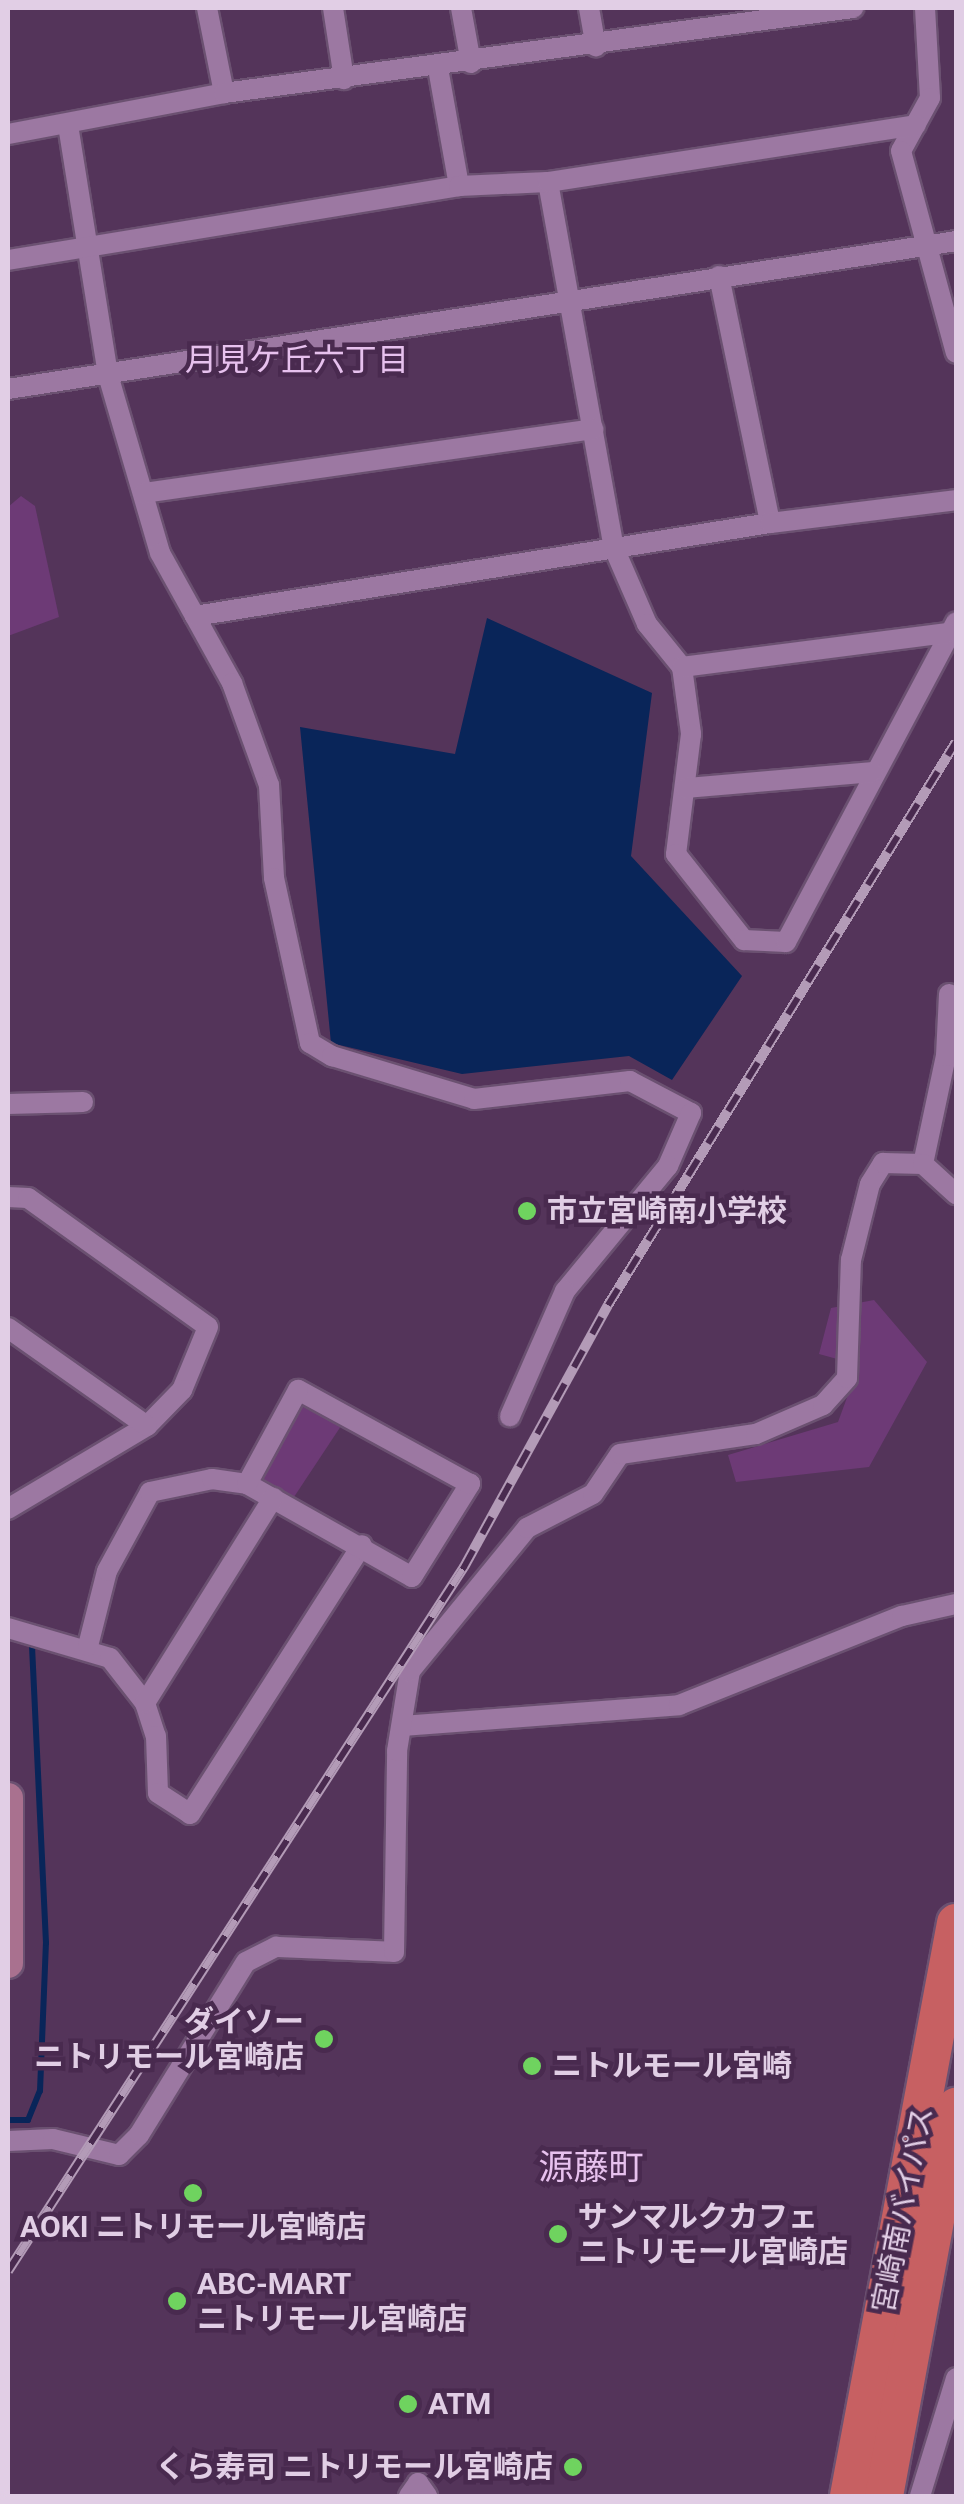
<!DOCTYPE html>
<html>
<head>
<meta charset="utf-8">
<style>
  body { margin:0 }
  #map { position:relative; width:964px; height:2504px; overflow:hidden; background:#54345a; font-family:Roboto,"Noto Sans JP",sans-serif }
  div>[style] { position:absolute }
  .green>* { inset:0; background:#6d3a76 }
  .water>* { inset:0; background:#092559 }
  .stream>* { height:6px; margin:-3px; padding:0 3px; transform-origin:3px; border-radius:3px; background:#092559 }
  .roads { filter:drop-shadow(2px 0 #6b5171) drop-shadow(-2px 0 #6b5171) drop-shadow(0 2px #6b5171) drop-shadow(0 -2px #6b5171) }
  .street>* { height:20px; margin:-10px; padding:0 10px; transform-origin:10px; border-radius:10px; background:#9c78a2 }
  .secondary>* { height:30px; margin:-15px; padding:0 15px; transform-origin:15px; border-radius:15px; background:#a9718f }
  .highway>* { height:38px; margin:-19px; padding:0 19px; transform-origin:19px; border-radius:19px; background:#c76062 }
  .rail>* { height:10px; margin-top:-5px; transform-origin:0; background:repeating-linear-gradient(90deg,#492a4f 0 19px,#b39bb7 0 38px); box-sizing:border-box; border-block:2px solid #b39bb7 }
  .dots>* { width:28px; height:28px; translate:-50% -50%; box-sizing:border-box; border:5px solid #492a4f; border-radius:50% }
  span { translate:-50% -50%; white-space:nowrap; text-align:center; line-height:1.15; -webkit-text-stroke:9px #492a4f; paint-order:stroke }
  .poi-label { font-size:30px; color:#e1cee5; font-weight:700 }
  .left { translate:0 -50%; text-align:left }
  .right { translate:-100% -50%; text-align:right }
  .street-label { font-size:30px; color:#e1cee5 }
  .neighbourhood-label { font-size:32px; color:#e7c1ee }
  .quarter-label { font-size:35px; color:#e7c1ee }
  .frame { position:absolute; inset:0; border:10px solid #e1cee5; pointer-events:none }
</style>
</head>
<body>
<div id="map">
  <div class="green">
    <div style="clip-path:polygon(21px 496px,35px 506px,59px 617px,8px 636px,8px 507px)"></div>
    <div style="clip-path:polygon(874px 1300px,927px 1362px,869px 1467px,736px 1482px,728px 1455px,838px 1422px,859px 1365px,819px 1354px,831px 1308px)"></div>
    <div style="clip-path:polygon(301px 1406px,341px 1426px,292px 1500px,261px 1477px)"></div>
  </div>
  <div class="water">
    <div style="clip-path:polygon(487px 618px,652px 693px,631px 856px,742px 976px,672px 1080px,629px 1056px,462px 1074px,331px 1043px,300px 727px,455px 754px)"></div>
  </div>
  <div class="stream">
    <div style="left:8px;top:2120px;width:20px"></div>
    <div style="left:28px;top:2120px;width:31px;rotate:-68deg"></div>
    <div style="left:40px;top:2091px;width:148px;rotate:-87.7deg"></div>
    <div style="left:46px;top:1943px;width:299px;rotate:-92.7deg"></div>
  </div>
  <div class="roads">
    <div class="street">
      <div style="left:207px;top:8px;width:87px;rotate:78.7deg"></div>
      <div style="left:333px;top:8px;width:72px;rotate:81.2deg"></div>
      <div style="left:461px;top:8px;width:56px;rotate:79.7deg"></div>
      <div style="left:589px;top:8px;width:39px;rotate:80deg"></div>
      <div style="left:925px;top:8px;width:90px;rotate:86.8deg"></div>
      <div style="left:930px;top:98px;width:60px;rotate:118.7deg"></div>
      <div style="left:901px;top:151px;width:209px;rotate:74.8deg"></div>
      <div style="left:438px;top:68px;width:120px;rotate:79.9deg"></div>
      <div style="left:68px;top:125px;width:253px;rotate:80.9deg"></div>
      <div style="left:108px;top:375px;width:185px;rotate:73.7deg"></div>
      <div style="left:160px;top:553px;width:149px;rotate:61deg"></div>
      <div style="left:232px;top:683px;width:109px;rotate:70.1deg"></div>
      <div style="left:269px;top:785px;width:93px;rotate:86.9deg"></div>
      <div style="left:274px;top:878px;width:169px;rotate:77.7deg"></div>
      <div style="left:310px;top:1043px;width:26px;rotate:31deg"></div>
      <div style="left:332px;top:1056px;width:148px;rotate:16.8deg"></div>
      <div style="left:474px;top:1099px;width:157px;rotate:-6.6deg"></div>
      <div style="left:630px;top:1081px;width:69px;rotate:27.7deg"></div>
      <div style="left:691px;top:1113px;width:58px;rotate:113.5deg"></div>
      <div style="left:668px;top:1166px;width:162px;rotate:129.5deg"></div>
      <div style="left:565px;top:1291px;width:137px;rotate:113.7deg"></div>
      <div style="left:8px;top:134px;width:220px;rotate:-10.7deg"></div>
      <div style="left:224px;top:93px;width:635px;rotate:-7.7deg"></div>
      <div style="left:548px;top:182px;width:372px;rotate:79.8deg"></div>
      <div style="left:614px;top:548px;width:83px;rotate:66.5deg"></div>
      <div style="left:647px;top:624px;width:55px;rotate:50.9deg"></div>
      <div style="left:682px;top:667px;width:68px;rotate:82.3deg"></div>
      <div style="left:691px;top:734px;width:121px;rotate:97.1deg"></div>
      <div style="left:676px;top:854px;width:110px;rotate:51.7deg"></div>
      <div style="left:744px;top:940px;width:42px;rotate:2.7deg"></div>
      <div style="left:786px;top:942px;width:362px;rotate:-62deg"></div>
      <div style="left:8px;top:260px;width:457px;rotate:-9.3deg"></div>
      <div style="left:459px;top:186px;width:89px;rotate:-2.6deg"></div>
      <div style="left:548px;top:182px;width:372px;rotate:-8.8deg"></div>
      <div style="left:719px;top:276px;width:252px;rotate:78.3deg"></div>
      <div style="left:8px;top:389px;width:959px;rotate:-8.87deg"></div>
      <div style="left:144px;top:493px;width:454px;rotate:-8.1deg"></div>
      <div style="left:195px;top:616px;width:582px;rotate:-9.19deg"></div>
      <div style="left:770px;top:523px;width:187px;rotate:-7deg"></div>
      <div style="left:682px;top:667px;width:268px;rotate:-7.3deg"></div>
      <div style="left:686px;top:788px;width:187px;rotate:-4.9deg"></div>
      <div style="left:8px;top:1104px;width:75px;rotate:-1.5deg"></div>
      <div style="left:923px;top:1164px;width:110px;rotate:-78deg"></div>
      <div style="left:946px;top:1056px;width:62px;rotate:-87.2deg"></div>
      <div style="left:8px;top:1197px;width:20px;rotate:3deg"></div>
      <div style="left:28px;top:1198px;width:221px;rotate:35.6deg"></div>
      <div style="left:208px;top:1327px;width:68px;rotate:112.4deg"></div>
      <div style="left:182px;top:1390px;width:50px;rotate:134.2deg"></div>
      <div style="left:147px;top:1426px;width:162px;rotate:149.2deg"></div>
      <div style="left:8px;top:1328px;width:170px;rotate:35.2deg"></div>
      <div style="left:8px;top:1628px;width:106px;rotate:16.4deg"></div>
      <div style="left:110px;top:1658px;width:57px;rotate:52.1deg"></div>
      <div style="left:145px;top:1703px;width:35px;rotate:72deg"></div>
      <div style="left:156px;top:1736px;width:57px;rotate:88deg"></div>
      <div style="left:158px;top:1793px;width:38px;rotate:33deg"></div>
      <div style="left:190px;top:1814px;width:319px;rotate:-57.4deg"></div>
      <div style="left:88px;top:1646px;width:77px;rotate:-75.8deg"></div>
      <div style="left:107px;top:1571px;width:90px;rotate:-61.4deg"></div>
      <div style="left:150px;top:1492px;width:63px;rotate:-11.8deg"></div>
      <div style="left:212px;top:1479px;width:35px;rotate:8deg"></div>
      <div style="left:247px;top:1484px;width:189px;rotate:29.4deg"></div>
      <div style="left:412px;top:1577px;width:110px;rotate:-58.1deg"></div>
      <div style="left:470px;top:1484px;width:196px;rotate:-151.3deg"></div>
      <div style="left:298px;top:1390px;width:107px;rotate:118.5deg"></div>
      <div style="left:145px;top:1703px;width:242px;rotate:-58deg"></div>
      <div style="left:402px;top:1726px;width:278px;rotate:-4.3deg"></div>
      <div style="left:679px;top:1705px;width:240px;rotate:-21.8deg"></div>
      <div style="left:902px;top:1616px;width:55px;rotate:-12.5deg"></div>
      <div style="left:8px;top:2141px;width:45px;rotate:-2.5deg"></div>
      <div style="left:53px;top:2139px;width:68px;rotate:13.6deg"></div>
      <div style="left:119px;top:2155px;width:28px;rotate:-45deg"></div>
      <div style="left:139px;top:2135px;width:203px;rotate:-58.3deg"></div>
      <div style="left:246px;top:1962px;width:34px;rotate:-27deg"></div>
      <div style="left:276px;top:1947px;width:118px;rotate:2.4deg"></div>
      <div style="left:394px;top:1952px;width:201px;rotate:-89.1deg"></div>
      <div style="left:397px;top:1751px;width:81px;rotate:-80.8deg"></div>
      <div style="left:410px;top:1671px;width:185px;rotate:-50.7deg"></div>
      <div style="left:527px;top:1528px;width:74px;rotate:-27.3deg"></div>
      <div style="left:593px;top:1494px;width:48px;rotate:-56deg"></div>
      <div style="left:620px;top:1454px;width:137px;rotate:-8.4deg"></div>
      <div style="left:756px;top:1434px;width:73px;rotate:-23.4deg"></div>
      <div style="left:823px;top:1405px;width:36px;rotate:-48deg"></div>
      <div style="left:847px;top:1378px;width:118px;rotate:-88.1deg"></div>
      <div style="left:851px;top:1260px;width:78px;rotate:-76deg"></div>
      <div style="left:870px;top:1184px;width:25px;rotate:-58deg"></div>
      <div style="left:883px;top:1163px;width:40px;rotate:1.4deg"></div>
      <div style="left:923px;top:1164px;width:45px;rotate:42.3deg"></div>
      <div style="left:409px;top:2496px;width:16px;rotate:-55deg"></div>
      <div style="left:418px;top:2483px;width:16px;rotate:55deg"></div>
      <div style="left:920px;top:2496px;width:123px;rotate:-73deg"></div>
    </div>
    <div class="secondary">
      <div style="left:8px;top:1798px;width:165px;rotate:90deg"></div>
    </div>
    <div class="highway">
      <div style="left:849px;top:2496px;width:583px;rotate:-79.42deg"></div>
      <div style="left:884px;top:2496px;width:396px;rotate:-79.5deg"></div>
    </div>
  </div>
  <div class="rail">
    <div style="left:8px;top:2271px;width:839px;rotate:-57.07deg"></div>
    <div style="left:464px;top:1567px;width:299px;rotate:-61.2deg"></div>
    <div style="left:608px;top:1305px;width:662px;rotate:-58.28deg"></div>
  </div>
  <div class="dots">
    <div style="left:527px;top:1211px;background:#6fd35f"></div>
    <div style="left:324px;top:2039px;background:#6fd35f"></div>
    <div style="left:532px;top:2066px;background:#6fd35f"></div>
    <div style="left:193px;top:2193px;background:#6fd35f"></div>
    <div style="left:558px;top:2234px;background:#6fd35f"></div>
    <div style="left:177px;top:2301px;background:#6fd35f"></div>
    <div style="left:408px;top:2404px;background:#6fd35f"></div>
    <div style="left:573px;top:2467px;background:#6fd35f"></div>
  </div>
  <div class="poi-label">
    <span class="left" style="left:547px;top:1211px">市立宮崎南小学校</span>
    <span class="right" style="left:304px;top:2039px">ダイソー<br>ニトリモール宮崎店</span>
    <span class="left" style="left:552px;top:2066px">ニトルモール宮崎</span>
    <span class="left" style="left:578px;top:2234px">サンマルクカフェ<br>ニトリモール宮崎店</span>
    <span style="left:193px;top:2227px">AOKI ニトリモール宮崎店</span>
    <span class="left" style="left:197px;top:2301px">ABC-MART<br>ニトリモール宮崎店</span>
    <span class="left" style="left:428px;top:2404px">ATM</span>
    <span class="right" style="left:553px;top:2467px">くら寿司 ニトリモール宮崎店</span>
  </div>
  <div class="street-label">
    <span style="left:903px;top:2210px;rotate:-79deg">宮崎南バイパス</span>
  </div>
  <div class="neighbourhood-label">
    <span style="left:297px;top:360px">月見ケ丘六丁目</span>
  </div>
  <div class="quarter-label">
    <span style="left:591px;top:2168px">源藤町</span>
  </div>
  <div class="frame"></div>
</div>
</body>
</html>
